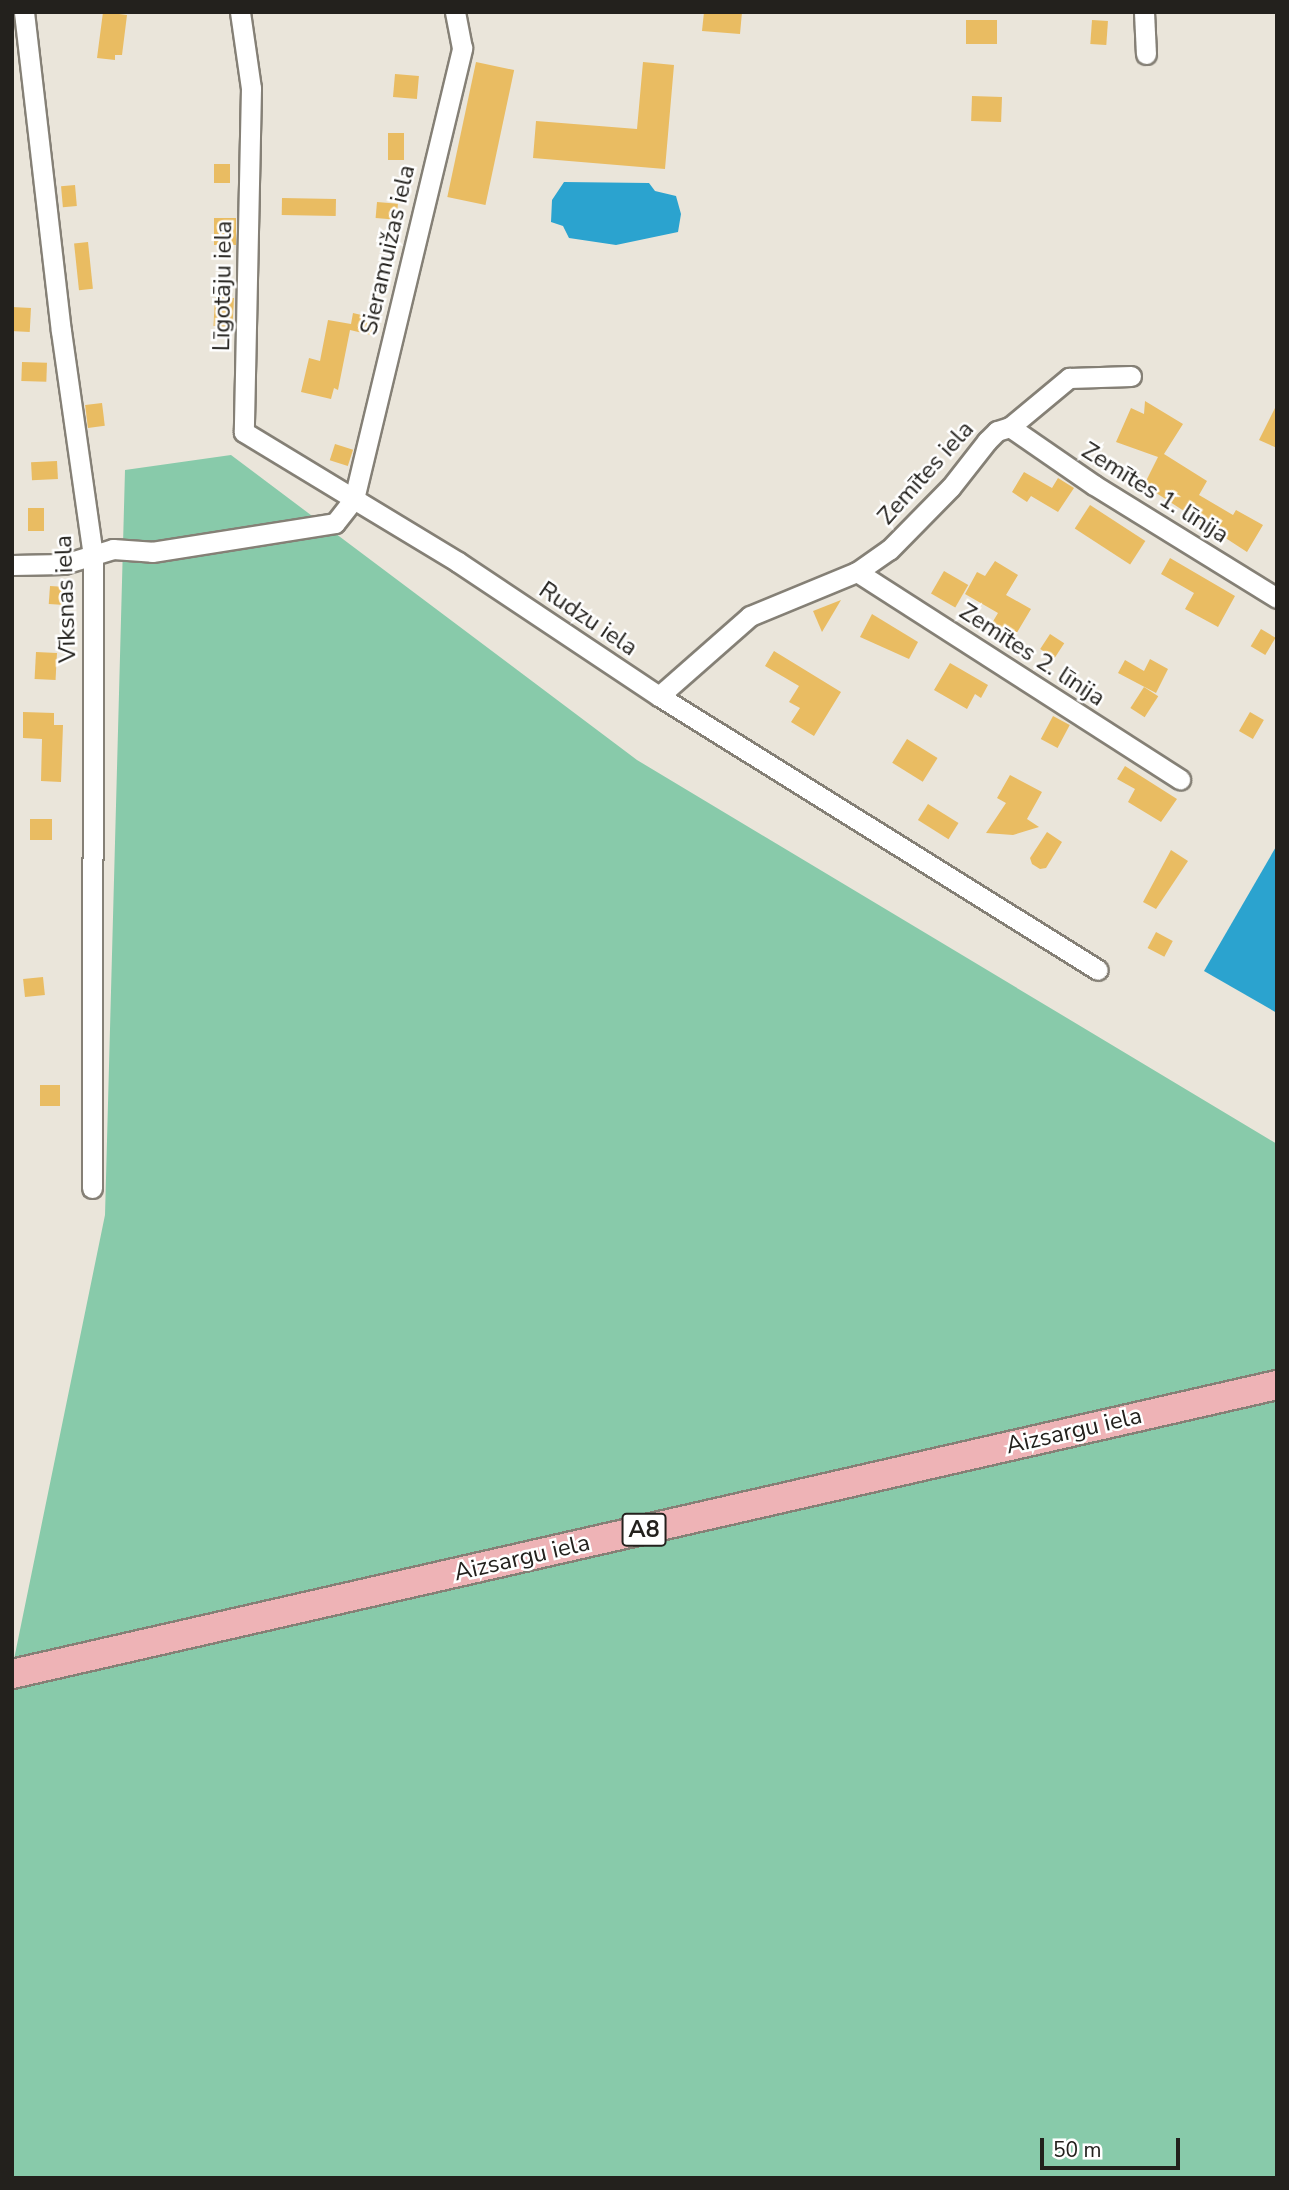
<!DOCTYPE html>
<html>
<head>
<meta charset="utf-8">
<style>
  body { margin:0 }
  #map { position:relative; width:1289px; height:2190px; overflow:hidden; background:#eae5da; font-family:"Nunito Sans",sans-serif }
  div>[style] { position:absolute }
  .green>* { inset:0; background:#88caaa }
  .water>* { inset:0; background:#2ba3cf }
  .building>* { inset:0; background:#e9bc62; transform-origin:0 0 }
  .roads { filter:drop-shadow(2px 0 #858076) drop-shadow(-2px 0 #858076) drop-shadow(0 2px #858076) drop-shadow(0 -2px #858076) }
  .minor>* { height:19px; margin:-9.5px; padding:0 9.5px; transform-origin:9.5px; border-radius:9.5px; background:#fff }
  .highway>* { height:28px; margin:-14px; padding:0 14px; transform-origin:14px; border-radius:14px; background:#eeb3b6 }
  span { translate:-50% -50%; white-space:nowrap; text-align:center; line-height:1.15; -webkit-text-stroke:5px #fff; paint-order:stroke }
  .shield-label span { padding:2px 5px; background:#fff; border:2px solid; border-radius:5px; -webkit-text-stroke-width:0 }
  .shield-label { font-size:23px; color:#23211d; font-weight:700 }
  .street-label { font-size:24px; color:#23211d }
  .frame { position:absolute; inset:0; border:14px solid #23211d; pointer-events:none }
  .scale { position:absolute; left:1040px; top:2138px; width:140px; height:32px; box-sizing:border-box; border:4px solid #23211d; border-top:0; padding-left:9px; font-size:21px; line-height:24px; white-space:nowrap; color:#23211d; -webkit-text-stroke:5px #fff; paint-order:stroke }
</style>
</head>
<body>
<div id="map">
  <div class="green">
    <div style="clip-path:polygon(231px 455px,637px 760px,1277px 1144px,1277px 2178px,12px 2178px,12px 1669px,105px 1215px,125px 470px)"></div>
  </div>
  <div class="water">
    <div style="clip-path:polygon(564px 182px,649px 183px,655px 191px,676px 196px,681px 214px,678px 232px,616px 245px,569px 238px,563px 226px,551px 222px,552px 200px)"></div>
    <div style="clip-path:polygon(1277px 845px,1277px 1013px,1204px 971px)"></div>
  </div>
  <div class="building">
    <div style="clip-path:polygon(103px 12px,127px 15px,122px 55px,115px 55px,115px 60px,97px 58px)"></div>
    <div style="clip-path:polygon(704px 12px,742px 12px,740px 34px,702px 31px)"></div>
    <div style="left:966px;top:20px;width:31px;height:24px"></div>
    <div style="left:1092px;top:20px;width:16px;height:24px;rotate:4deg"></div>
    <div style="left:476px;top:62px;width:39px;height:138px;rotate:12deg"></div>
    <div style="clip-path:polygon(643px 62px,674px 65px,665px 169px,533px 158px,536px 121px,637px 129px)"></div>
    <div style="left:395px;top:74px;width:24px;height:23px;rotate:5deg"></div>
    <div style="left:972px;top:96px;width:30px;height:25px;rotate:2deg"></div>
    <div style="left:388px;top:133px;width:16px;height:27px"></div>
    <div style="left:214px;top:164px;width:16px;height:19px"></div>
    <div style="left:75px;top:185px;width:21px;height:14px;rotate:85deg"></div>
    <div style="left:282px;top:198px;width:54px;height:17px;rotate:1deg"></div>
    <div style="left:377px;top:202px;width:21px;height:16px;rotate:5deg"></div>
    <div style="left:214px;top:218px;width:22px;height:27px"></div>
    <div style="left:88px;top:242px;width:47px;height:14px;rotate:84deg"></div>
    <div style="left:215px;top:297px;width:19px;height:29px;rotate:3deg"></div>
    <div style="left:12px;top:307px;width:19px;height:24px;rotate:3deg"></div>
    <div style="clip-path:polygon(353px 313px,374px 318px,371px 335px,350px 330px,338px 390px,334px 388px,331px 399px,301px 392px,309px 358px,320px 361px,328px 320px,351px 324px)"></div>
    <div style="left:22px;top:362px;width:25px;height:19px;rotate:2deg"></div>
    <div style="clip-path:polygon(1145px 401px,1183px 424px,1164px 454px,1207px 481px,1199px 495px,1233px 515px,1236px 510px,1263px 525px,1247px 552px,1144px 485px,1158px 457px,1116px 442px,1131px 408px,1144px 414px)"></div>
    <div style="left:102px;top:403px;width:23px;height:17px;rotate:83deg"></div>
    <div style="clip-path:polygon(1277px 404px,1277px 448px,1259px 440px)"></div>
    <div style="left:335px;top:444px;width:19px;height:17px;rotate:18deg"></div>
    <div style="left:57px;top:461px;width:18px;height:26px;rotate:87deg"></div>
    <div style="clip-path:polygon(1024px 472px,1052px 488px,1058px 478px,1074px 488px,1058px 512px,1031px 496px,1027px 502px,1012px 492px)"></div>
    <div style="left:1090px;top:505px;width:66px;height:28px;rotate:33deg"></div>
    <div style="left:28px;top:508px;width:16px;height:23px"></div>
    <div style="clip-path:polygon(1170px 558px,1235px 596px,1218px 627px,1185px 609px,1194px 593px,1161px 574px)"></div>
    <div style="clip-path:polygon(995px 561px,1018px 575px,1006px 595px,1031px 609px,1015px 636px,992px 623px,998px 613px,965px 594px,977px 572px,985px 576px)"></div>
    <div style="left:944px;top:571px;width:28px;height:26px;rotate:30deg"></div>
    <div style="left:50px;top:586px;width:16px;height:18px;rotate:4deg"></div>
    <div style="clip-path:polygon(841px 600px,822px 632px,813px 611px)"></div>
    <div style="clip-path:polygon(872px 614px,918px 642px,909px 659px,860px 637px)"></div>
    <div style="left:1261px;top:629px;width:17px;height:20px;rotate:31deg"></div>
    <div style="left:1050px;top:634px;width:17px;height:18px;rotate:33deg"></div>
    <div style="clip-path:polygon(774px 651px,841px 692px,814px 736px,791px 722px,800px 708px,789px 702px,799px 686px,765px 666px)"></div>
    <div style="left:36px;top:652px;width:21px;height:27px;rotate:3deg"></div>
    <div style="clip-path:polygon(1150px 659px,1168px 669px,1156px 693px,1118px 673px,1125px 660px,1144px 671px)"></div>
    <div style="clip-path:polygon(950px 663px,988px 685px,981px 698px,975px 694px,967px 709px,934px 690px)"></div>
    <div style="left:1144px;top:687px;width:17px;height:25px;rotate:33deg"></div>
    <div style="clip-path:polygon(23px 712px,54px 713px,54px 725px,63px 725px,61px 782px,41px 781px,42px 739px,23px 738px)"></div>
    <div style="left:1250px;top:712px;width:16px;height:22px;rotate:30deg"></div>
    <div style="left:1053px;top:716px;width:19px;height:26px;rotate:28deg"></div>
    <div style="left:907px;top:739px;width:36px;height:28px;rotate:32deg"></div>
    <div style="clip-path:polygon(1125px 766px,1177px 799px,1161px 822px,1128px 802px,1135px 789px,1117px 779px)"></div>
    <div style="clip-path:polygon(1010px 775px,1042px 792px,1027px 819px,1039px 827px,1013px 835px,986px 833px,1006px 803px,997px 798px)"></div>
    <div style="left:928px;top:804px;width:36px;height:19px;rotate:32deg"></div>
    <div style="left:30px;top:819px;width:22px;height:21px"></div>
    <div style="clip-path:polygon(1047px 832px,1062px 842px,1046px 868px,1040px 869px,1032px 864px,1030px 858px)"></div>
    <div style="clip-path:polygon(1171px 850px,1188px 861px,1156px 909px,1143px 902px)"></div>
    <div style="left:1156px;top:932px;width:19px;height:18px;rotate:28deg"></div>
    <div style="left:43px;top:977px;width:18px;height:20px;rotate:84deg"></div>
    <div style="left:40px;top:1085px;width:20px;height:21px"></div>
  </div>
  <div class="roads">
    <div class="minor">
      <div style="left:24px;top:12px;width:321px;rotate:83.4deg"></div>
      <div style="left:61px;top:331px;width:227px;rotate:81.9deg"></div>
      <div style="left:93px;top:556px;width:632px;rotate:90.09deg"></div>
      <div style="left:240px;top:12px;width:77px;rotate:81.8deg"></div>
      <div style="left:251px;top:88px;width:344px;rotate:91.2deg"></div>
      <div style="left:244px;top:432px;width:129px;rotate:31.3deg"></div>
      <div style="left:354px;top:499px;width:464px;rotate:-76.5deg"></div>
      <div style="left:462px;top:48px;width:37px;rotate:-101deg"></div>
      <div style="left:1144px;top:12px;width:42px;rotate:87.3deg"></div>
      <div style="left:1010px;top:427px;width:102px;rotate:34.6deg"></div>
      <div style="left:1094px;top:485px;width:215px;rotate:31.7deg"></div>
      <div style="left:12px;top:565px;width:52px;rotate:-1.1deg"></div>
      <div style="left:64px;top:564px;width:51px;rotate:-17deg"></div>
      <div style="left:113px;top:549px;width:39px;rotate:4deg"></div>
      <div style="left:152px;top:552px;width:185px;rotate:-9deg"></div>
      <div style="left:335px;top:523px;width:31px;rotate:-52deg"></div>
      <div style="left:354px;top:499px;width:122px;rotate:31.2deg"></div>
      <div style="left:458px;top:562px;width:242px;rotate:33.7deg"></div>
      <div style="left:659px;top:696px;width:517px;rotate:31.97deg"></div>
      <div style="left:857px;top:572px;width:384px;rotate:32.7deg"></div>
      <div style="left:659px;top:696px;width:121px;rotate:-41.3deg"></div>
      <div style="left:750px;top:616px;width:116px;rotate:-22.4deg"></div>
      <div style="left:857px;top:572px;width:39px;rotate:-35deg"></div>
      <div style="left:889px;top:550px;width:88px;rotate:-45.5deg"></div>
      <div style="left:951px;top:487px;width:58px;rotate:-52deg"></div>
      <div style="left:987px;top:441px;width:14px;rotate:-45deg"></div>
      <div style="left:997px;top:431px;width:14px;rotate:-17deg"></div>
      <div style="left:1010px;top:427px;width:77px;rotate:-39.7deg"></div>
      <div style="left:1069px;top:378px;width:62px;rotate:-1.8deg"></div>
    </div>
    <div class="highway">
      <div style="left:12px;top:1674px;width:1298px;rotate:-12.87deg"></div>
    </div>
  </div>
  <div class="shield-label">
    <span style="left:644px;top:1530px">A8</span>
  </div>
  <div class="street-label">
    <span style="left:388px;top:250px;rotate:-77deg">Sieramuižas iela</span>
    <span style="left:223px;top:286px;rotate:-89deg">Līgotāju iela</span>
    <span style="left:926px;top:473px;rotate:-48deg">Zemītes iela</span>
    <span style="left:1155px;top:493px;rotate:32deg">Zemītes 1. līnija</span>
    <span style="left:66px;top:599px;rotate:-92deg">Vīksnas iela</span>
    <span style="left:588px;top:619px;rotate:34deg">Rudzu iela</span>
    <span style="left:1032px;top:655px;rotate:33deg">Zemītes 2. līnija</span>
    <span style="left:1074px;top:1431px;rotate:-13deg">Aizsargu iela</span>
    <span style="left:522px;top:1558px;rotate:-13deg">Aizsargu iela</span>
  </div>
  <div class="frame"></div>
  <div class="scale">50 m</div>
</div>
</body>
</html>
